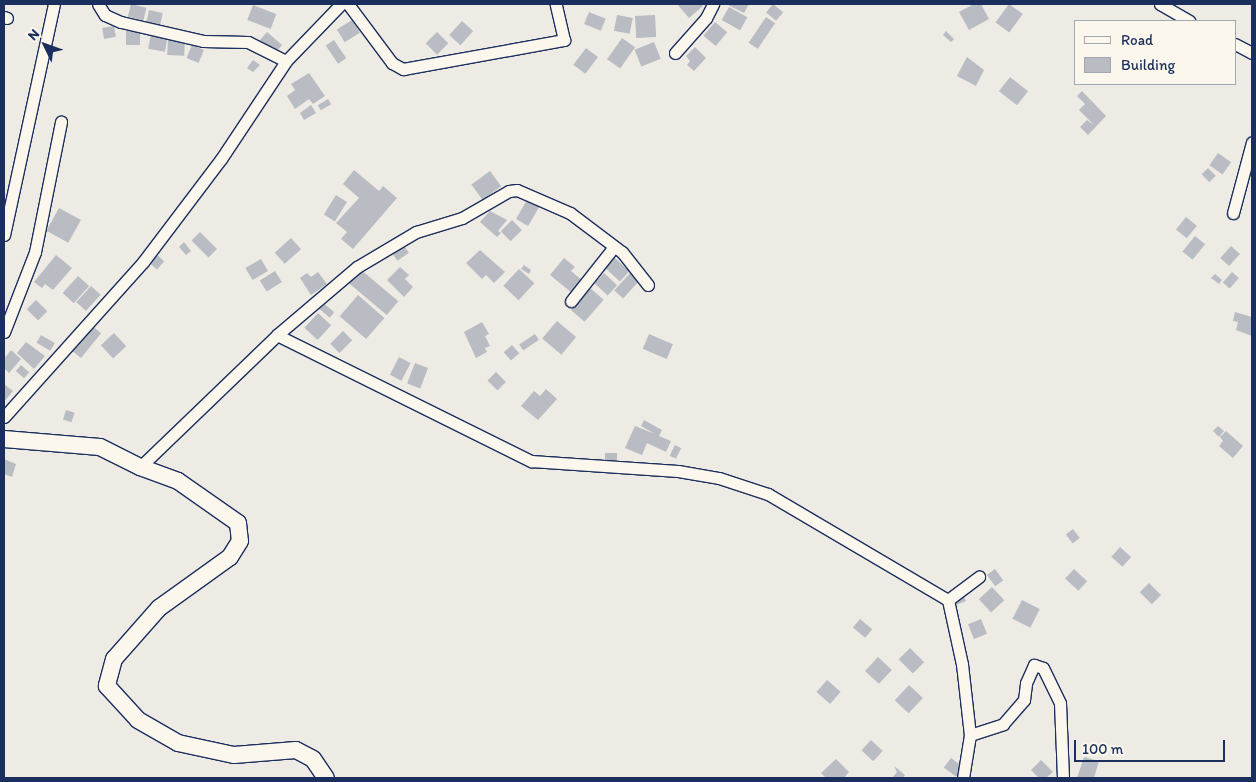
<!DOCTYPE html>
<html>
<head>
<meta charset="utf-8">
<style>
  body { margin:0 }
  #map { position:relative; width:1256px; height:782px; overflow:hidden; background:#eeebe4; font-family:Itim,sans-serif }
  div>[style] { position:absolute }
  .building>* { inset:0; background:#b9bcc3; transform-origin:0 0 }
  .roads { filter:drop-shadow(1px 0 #1b2f5e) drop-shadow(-1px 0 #1b2f5e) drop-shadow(0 1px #1b2f5e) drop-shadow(0 -1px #1b2f5e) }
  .street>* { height:11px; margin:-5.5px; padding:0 5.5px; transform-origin:5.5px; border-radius:5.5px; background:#fbf7ec }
  .secondary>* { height:16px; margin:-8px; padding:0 8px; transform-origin:8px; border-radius:8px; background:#fbf7ec }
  span { translate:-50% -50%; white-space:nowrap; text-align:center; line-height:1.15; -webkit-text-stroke:5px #fbf7ec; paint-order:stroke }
  .frame { position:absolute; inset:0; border:5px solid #1b2f5e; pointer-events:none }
  .legend { position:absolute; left:1074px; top:20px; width:162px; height:65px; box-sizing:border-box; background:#fbf7ec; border:1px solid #a1a7b3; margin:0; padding:6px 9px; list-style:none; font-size:15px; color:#1b2f5e }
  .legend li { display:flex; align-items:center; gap:10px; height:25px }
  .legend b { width:25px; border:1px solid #a1a7b3 }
  .north { position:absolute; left:20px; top:20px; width:50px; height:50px; -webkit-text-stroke:4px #fbf7ec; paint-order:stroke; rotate:312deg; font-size:14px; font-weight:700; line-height:20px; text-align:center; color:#1b2f5e }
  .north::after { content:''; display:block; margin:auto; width:18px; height:22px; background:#1b2f5e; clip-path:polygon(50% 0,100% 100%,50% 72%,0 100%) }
  .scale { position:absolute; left:1074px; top:740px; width:151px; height:22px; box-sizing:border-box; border:2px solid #1b2f5e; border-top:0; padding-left:6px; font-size:15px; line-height:18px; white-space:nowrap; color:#1b2f5e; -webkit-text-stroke:4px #fbf7ec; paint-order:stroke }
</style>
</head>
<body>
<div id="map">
  <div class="building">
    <div style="left:131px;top:4px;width:16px;height:13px;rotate:14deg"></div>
    <div style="clip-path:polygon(677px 4px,701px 4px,703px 6px,689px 18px)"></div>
    <div style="clip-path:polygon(726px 4px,749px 4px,744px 13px)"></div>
    <div style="left:773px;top:4px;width:13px;height:11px;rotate:39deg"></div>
    <div style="clip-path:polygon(974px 4px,981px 4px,989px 19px,969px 30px,959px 12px)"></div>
    <div style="left:1009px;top:4px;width:17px;height:23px;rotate:36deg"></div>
    <div style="left:253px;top:5px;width:25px;height:16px;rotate:21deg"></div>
    <div style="left:729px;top:7px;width:21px;height:15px;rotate:29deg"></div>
    <div style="left:149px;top:10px;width:14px;height:12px;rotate:12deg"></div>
    <div style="left:589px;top:12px;width:18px;height:13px;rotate:22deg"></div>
    <div style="left:617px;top:15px;width:16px;height:16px;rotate:11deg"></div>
    <div style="left:655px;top:15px;width:22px;height:20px;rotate:87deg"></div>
    <div style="left:766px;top:17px;width:11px;height:31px;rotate:34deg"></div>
    <div style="left:352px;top:20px;width:15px;height:18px;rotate:58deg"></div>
    <div style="left:462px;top:21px;width:15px;height:19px;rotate:42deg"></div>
    <div style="left:715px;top:22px;width:16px;height:18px;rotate:40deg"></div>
    <div style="left:114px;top:26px;width:11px;height:12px;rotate:80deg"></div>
    <div style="left:126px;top:31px;width:14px;height:14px"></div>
    <div style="clip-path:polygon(946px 31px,954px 39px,951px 42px,943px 35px)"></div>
    <div style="left:267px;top:32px;width:20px;height:11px;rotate:41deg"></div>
    <div style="left:437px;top:32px;width:16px;height:16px;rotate:45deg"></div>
    <div style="left:151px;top:33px;width:17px;height:16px;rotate:10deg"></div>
    <div style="left:622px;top:38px;width:16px;height:26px;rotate:35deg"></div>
    <div style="left:168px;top:39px;width:17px;height:16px;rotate:3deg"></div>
    <div style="left:334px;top:40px;width:22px;height:10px;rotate:56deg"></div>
    <div style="left:654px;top:42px;width:18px;height:21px;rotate:68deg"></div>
    <div style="left:192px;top:45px;width:13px;height:14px;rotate:23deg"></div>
    <div style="clip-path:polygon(695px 47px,706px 58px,694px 71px,687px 65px,690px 61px,686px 56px)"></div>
    <div style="left:586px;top:48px;width:15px;height:21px;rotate:37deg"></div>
    <div style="clip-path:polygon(967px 57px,984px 70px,976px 86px,957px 76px)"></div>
    <div style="clip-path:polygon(253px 60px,260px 65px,253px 72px,247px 68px)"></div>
    <div style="clip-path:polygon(309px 73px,325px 96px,313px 104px,309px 99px,295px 109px,287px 96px,295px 90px,291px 84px)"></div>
    <div style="left:1010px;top:77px;width:23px;height:18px;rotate:38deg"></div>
    <div style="clip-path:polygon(1082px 91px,1106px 116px,1088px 135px,1080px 127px,1087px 120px,1094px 125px,1079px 110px,1085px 104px,1077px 96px)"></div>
    <div style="left:328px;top:99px;width:6px;height:12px;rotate:59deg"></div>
    <div style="clip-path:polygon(311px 105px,316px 113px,304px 120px,300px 113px)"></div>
    <div style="left:1218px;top:153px;width:16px;height:15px;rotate:35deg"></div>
    <div style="left:1208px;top:168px;width:11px;height:9px;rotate:45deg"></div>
    <div style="clip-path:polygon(354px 170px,379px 191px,383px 186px,397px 198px,353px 249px,341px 239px,347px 232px,336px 223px,359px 198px,343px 184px)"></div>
    <div style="left:490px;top:171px;width:19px;height:23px;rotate:54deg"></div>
    <div style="left:336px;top:195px;width:13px;height:23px;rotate:32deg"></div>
    <div style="left:527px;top:200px;width:14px;height:22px;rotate:30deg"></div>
    <div style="left:59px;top:208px;width:25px;height:26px;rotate:29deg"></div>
    <div style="clip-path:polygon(490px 211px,507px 220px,498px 231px,501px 233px,497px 237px,480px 222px)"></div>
    <div style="left:1186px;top:217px;width:14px;height:16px;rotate:39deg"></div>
    <div style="left:512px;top:220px;width:14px;height:16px;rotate:45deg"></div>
    <div style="left:200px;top:232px;width:24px;height:12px;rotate:45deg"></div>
    <div style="left:1195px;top:236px;width:13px;height:20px;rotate:39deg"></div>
    <div style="left:291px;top:238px;width:15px;height:22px;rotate:48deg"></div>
    <div style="clip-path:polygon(184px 242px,191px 251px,186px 255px,179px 247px)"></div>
    <div style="left:402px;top:243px;width:12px;height:14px;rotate:55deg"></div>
    <div style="left:1231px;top:246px;width:12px;height:16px;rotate:42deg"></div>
    <div style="clip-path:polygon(480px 250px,505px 272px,494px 283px,486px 275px,482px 279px,466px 263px)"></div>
    <div style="left:156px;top:254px;width:11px;height:11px;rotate:41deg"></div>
    <div style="clip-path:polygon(56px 255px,72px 268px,53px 290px,45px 284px,42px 288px,34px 282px)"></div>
    <div style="left:614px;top:257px;width:21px;height:14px;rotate:43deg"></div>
    <div style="clip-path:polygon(564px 258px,575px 267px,571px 271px,583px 281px,572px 293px,550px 275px)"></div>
    <div style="left:261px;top:259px;width:14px;height:18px;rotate:60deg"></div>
    <div style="clip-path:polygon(524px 265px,531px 270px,529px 274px,521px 269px)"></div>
    <div style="clip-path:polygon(400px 267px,409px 275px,405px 279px,413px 287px,404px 297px,387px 280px)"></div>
    <div style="left:360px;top:269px;width:50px;height:18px;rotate:40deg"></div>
    <div style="left:519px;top:269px;width:21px;height:23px;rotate:43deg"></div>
    <div style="left:275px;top:271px;width:13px;height:18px;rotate:58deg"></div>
    <div style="clip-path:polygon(318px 272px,327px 284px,311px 295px,300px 278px,307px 273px,311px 277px)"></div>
    <div style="left:631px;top:272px;width:12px;height:25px;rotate:42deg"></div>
    <div style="left:1232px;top:272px;width:9px;height:14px;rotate:41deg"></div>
    <div style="left:604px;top:273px;width:18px;height:14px;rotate:43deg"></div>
    <div style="clip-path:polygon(1215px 274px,1222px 280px,1219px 284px,1211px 278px)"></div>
    <div style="left:78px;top:276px;width:15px;height:23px;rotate:42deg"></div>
    <div style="left:91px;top:286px;width:13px;height:22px;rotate:42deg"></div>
    <div style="left:590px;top:288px;width:18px;height:29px;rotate:41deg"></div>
    <div style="left:358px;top:295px;width:35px;height:28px;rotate:41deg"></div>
    <div style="left:36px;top:300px;width:16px;height:13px;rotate:45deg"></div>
    <div style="left:322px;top:302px;width:16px;height:7px;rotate:40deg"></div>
    <div style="clip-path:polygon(1235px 312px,1252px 317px,1252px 336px,1236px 330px,1238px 322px,1233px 321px)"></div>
    <div style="left:318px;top:313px;width:18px;height:20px;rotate:43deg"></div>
    <div style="left:557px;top:321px;width:25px;height:23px;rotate:40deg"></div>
    <div style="clip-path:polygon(482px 322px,489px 334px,485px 336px,490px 346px,485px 348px,487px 352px,476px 358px,464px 332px)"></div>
    <div style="left:91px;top:325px;width:13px;height:32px;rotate:39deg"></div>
    <div style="left:343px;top:331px;width:13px;height:18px;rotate:45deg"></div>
    <div style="left:114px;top:333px;width:18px;height:18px;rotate:47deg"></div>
    <div style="left:535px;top:334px;width:7px;height:19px;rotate:56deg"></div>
    <div style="left:649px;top:334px;width:26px;height:16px;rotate:23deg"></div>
    <div style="left:41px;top:335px;width:16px;height:9px;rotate:30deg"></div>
    <div style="clip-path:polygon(26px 342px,45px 356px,34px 369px,17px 353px)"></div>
    <div style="left:512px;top:345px;width:11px;height:11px;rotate:49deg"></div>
    <div style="clip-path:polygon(11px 350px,21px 359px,9px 373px,4px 368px,4px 359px)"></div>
    <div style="left:399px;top:357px;width:13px;height:20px;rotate:27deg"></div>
    <div style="left:415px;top:363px;width:14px;height:22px;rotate:21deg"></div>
    <div style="left:21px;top:365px;width:11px;height:8px;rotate:41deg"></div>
    <div style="left:496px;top:372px;width:14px;height:12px;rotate:45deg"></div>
    <div style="clip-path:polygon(4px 384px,13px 391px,4px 402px)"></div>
    <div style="clip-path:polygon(546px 389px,557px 399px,538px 420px,521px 406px,534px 391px,540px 396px)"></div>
    <div style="left:66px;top:410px;width:9px;height:10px;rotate:18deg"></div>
    <div style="clip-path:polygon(644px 420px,662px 430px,659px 436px,671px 441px,666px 452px,647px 443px,642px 455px,625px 448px,635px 426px,655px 434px,641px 426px)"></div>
    <div style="clip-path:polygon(1218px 426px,1224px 431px,1219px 437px,1213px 431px)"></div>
    <div style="clip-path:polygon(1226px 431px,1243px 446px,1233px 458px,1219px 446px,1223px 441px,1220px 437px)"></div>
    <div style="left:675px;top:445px;width:7px;height:12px;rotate:27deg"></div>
    <div style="left:617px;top:453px;width:7px;height:12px;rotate:90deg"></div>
    <div style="clip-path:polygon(4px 459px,16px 464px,12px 477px,4px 474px)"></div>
    <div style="left:1073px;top:529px;width:11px;height:9px;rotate:52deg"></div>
    <div style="left:1120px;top:547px;width:15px;height:13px;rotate:42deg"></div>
    <div style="left:995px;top:569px;width:14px;height:10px;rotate:54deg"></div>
    <div style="left:1074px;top:569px;width:18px;height:13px;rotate:43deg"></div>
    <div style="left:1149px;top:583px;width:17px;height:13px;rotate:45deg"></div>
    <div style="left:992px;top:587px;width:18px;height:18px;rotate:47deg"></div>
    <div style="clip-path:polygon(963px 595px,966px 601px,956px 605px,953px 600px)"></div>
    <div style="left:1022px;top:600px;width:20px;height:21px;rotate:27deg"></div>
    <div style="left:860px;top:619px;width:16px;height:11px;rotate:40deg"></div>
    <div style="left:981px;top:619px;width:16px;height:14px;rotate:68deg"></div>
    <div style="left:910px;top:648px;width:20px;height:16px;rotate:45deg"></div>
    <div style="left:878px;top:657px;width:19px;height:19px;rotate:43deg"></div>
    <div style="left:827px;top:680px;width:18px;height:16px;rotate:41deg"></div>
    <div style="left:909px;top:685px;width:19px;height:21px;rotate:43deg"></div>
    <div style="left:871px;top:740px;width:16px;height:14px;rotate:43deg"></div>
    <div style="clip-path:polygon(1084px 757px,1099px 761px,1094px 778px,1077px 778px)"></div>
    <div style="left:951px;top:758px;width:15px;height:12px;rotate:37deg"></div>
    <div style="clip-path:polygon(836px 759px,849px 772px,844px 778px,826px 778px,821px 773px)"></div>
    <div style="clip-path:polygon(1041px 760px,1053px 772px,1046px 778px,1039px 778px,1031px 770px)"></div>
    <div style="clip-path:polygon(894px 766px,905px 775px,903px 778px,892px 778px,897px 772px)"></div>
  </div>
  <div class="roads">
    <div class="street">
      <div style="left:98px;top:4px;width:13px;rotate:58deg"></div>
      <div style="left:105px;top:15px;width:17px;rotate:24deg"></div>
      <div style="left:121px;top:22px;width:84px;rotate:13deg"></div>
      <div style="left:203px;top:41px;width:45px;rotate:1.3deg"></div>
      <div style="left:248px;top:42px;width:42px;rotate:26.6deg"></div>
      <div style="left:348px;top:4px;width:74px;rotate:53.3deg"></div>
      <div style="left:392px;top:63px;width:13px;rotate:29deg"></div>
      <div style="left:403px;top:69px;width:164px;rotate:-10.2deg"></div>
      <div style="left:564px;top:40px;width:37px;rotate:-103deg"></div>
      <div style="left:1160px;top:4px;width:34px;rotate:30deg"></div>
      <div style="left:4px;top:17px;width:3px;rotate:18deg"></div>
      <div style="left:1235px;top:44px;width:19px;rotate:28deg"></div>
      <div style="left:675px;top:53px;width:47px;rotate:-48.5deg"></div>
      <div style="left:706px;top:18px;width:16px;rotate:-63deg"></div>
      <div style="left:1233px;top:213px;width:73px;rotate:-75deg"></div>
      <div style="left:4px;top:235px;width:236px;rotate:-77.8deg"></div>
      <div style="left:571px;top:301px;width:68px;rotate:-51.6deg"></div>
      <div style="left:4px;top:332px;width:86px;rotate:-68.8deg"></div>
      <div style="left:35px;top:252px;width:133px;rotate:-78.7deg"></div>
      <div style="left:277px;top:335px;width:284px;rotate:26.4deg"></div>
      <div style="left:531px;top:461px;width:147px;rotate:3.9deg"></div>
      <div style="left:678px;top:471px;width:42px;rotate:9.7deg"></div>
      <div style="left:719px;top:478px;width:52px;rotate:18.1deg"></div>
      <div style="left:768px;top:494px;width:209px;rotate:30.5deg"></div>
      <div style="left:948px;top:600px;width:66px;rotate:77.7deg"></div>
      <div style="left:962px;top:664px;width:71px;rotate:83.6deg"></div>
      <div style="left:970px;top:735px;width:44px;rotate:99.2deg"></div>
      <div style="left:4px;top:417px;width:208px;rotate:-48.1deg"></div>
      <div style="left:143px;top:262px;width:129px;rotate:-52.9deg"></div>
      <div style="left:221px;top:159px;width:118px;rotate:-56.4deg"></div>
      <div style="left:286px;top:61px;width:79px;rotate:-46deg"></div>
      <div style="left:140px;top:467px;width:190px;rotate:-43.9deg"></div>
      <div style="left:277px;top:335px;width:105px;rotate:-40.4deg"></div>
      <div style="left:357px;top:267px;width:69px;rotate:-30.7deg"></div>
      <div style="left:416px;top:232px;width:48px;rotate:-16.9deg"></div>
      <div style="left:462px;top:218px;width:54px;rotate:-29.9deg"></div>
      <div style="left:509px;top:191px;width:8px;rotate:-7deg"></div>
      <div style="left:517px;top:190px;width:58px;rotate:23.5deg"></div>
      <div style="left:570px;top:213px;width:65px;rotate:36.9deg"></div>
      <div style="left:622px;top:252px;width:42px;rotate:51.8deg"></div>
      <div style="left:948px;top:600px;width:39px;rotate:-37deg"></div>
      <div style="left:970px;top:735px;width:35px;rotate:-18deg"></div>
      <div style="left:1003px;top:724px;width:32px;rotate:-49deg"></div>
      <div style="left:1024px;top:700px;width:17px;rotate:-83deg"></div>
      <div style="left:1026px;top:683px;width:20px;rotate:-66deg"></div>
      <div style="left:1034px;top:665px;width:9px;rotate:18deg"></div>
      <div style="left:1043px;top:668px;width:39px;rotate:64deg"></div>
      <div style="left:1060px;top:703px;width:75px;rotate:87.7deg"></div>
    </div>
    <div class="secondary">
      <div style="left:4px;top:439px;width:96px;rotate:4.8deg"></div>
      <div style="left:100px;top:447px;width:45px;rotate:26.6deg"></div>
      <div style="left:140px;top:467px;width:40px;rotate:20.2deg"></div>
      <div style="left:178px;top:481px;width:73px;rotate:35deg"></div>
      <div style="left:238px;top:523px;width:18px;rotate:84deg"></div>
      <div style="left:240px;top:541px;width:19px;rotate:122deg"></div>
      <div style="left:230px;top:557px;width:87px;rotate:144.3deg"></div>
      <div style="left:159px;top:608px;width:68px;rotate:131.4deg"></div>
      <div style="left:114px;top:659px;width:28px;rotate:105deg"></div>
      <div style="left:107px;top:686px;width:46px;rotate:47.6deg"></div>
      <div style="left:138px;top:720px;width:46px;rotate:29.9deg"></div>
      <div style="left:178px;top:743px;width:57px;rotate:12.1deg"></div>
      <div style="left:234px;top:755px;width:62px;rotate:-4.6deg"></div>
      <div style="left:296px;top:750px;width:19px;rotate:28deg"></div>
      <div style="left:313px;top:759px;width:23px;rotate:56deg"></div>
    </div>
  </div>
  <div class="frame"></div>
  <ul class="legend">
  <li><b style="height:6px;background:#fbf7ec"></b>Road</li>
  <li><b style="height:14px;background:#b9bcc3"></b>Building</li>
  </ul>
  <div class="north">N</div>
  <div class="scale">100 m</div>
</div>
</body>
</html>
